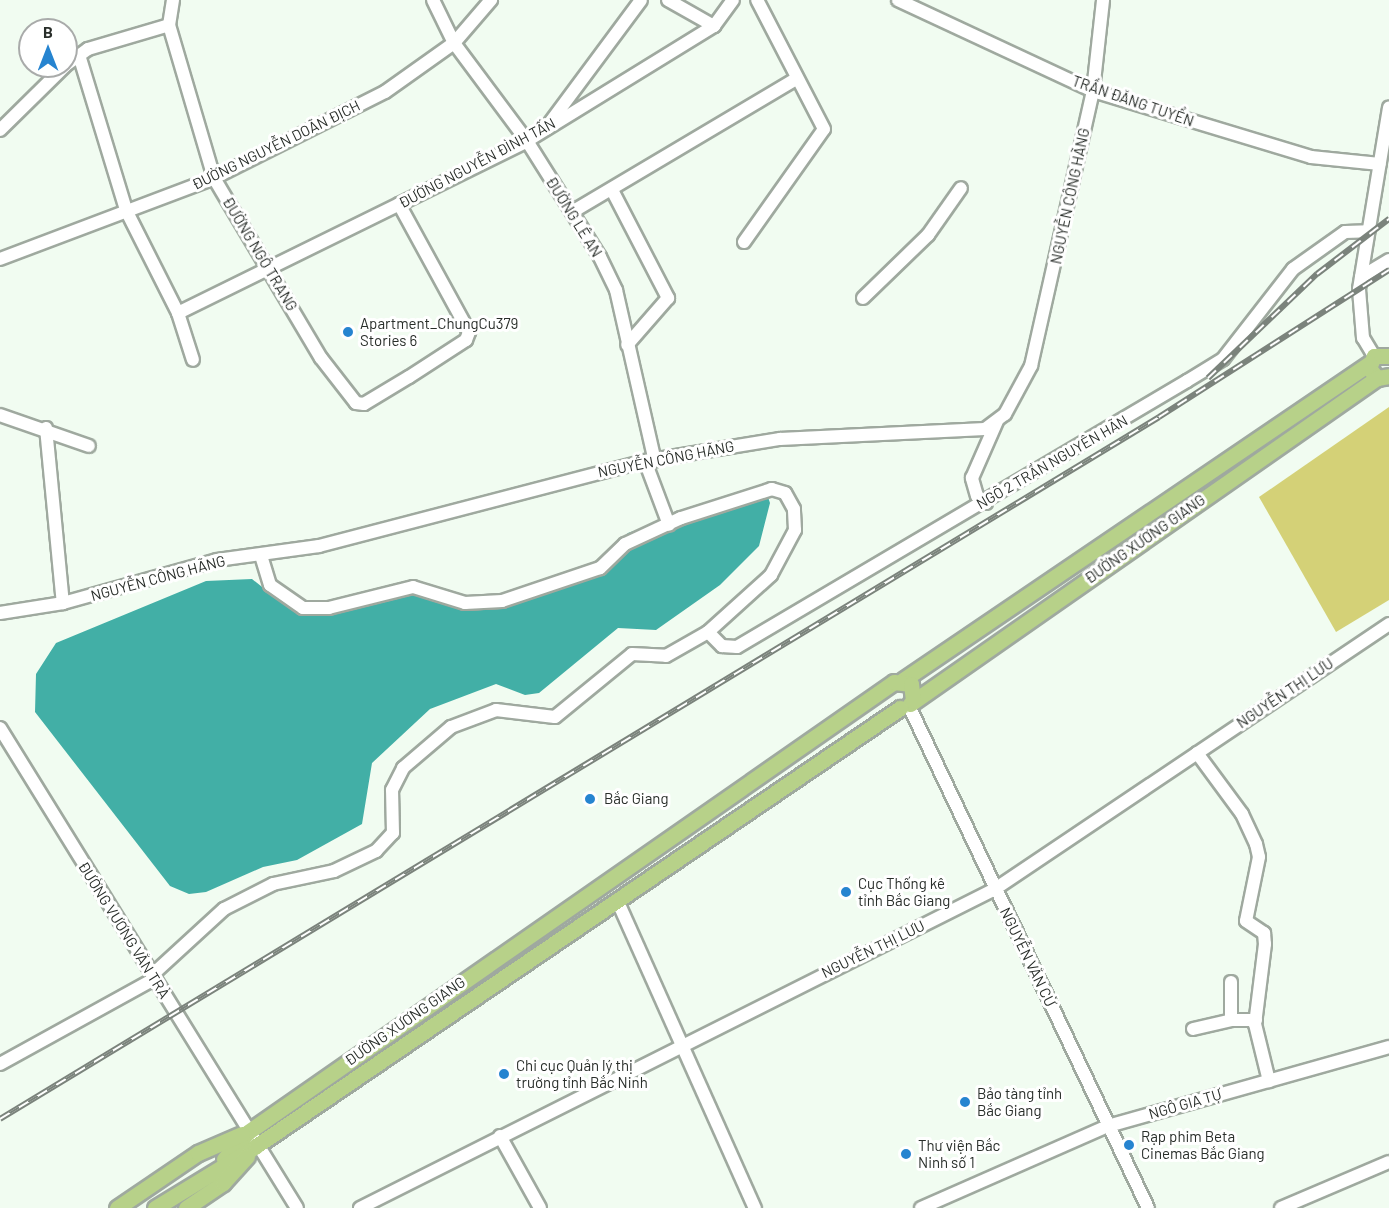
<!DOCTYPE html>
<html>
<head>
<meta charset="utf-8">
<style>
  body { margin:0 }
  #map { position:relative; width:1389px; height:1208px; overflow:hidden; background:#f1fcf1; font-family:Barlow,sans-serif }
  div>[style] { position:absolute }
  .green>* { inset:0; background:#d4d177 }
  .water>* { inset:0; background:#42afa6 }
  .roads { filter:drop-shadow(2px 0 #9fa99f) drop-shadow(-2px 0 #9fa99f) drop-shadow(0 2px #9fa99f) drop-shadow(0 -2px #9fa99f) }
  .minor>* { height:12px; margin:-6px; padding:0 6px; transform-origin:6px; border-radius:6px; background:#fff }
  .major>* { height:15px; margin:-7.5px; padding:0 7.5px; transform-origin:7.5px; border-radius:7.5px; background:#b7d189 }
  .rail>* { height:6px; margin-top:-3px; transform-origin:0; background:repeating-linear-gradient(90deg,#fff 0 11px,#7b837c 0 22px); box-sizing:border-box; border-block:2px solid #7b837c }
  .dots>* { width:16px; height:16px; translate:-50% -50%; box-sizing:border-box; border:3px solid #fff; border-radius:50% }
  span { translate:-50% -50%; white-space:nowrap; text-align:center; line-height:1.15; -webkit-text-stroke:6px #fff; paint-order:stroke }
  .street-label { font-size:15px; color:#292e2a }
  .poi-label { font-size:15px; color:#292e2a }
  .left { translate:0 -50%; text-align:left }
  .north { position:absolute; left:18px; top:18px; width:60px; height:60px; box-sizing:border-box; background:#fff; border:2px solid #a9abaa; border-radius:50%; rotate:0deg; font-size:16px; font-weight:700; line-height:24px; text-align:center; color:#292e2a }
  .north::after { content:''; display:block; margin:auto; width:21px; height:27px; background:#2684d0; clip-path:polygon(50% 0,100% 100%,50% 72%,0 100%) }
</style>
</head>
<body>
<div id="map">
  <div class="green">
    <div style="clip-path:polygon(1389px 407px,1389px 600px,1336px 632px,1259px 497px)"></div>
  </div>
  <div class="water">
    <div style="clip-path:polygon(754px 489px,767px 494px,770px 503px,759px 546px,720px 585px,656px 630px,618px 628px,539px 693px,525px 695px,496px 684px,430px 709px,372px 763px,362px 824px,297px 860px,263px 867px,206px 892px,189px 894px,170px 886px,35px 712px,36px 674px,56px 643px,206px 581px,252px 579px,286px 606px,318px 605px,396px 586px,467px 604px,573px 574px,597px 563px,628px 533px)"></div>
  </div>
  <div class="roads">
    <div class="minor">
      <div style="left:173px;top:0;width:25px;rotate:99deg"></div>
      <div style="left:169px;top:25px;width:159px;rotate:73.6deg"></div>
      <div style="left:214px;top:178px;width:209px;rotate:59.3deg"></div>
      <div style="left:321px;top:358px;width:57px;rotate:52.1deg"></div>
      <div style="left:356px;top:403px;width:8px;rotate:7deg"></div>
      <div style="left:364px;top:404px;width:52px;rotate:-31deg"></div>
      <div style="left:409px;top:377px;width:68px;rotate:-33deg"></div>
      <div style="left:466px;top:340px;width:9px;rotate:-69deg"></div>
      <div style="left:469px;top:332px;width:146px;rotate:-118.7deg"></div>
      <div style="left:433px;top:0;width:48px;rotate:64deg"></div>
      <div style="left:454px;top:43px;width:122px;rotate:53.3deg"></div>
      <div style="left:527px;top:141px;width:137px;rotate:57.8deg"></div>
      <div style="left:600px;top:257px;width:37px;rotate:64deg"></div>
      <div style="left:616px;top:290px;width:175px;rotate:77.2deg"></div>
      <div style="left:668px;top:0;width:53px;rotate:29.5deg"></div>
      <div style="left:898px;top:0;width:215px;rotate:25deg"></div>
      <div style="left:1093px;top:91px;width:228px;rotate:16.8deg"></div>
      <div style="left:1311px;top:157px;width:69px;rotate:5.8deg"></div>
      <div style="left:79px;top:55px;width:162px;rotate:73.1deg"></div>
      <div style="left:126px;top:210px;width:115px;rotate:63.2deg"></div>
      <div style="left:178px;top:313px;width:49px;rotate:72.3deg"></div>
      <div style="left:66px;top:65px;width:27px;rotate:-36deg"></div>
      <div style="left:88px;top:49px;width:84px;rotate:-16.5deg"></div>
      <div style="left:549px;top:124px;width:154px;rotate:-53.4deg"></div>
      <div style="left:0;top:130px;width:91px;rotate:-44.6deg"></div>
      <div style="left:612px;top:190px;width:122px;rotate:62.6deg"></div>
      <div style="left:668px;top:298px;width:62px;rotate:131.1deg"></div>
      <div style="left:572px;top:212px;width:258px;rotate:-30.7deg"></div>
      <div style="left:744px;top:242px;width:138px;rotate:-54.7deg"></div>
      <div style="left:824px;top:129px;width:145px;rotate:-117.4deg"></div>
      <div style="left:0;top:259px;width:229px;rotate:-20.7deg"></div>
      <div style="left:214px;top:178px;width:191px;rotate:-26.7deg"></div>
      <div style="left:385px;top:92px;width:85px;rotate:-35.4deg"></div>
      <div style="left:454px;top:43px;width:57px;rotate:-49.3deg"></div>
      <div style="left:1361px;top:277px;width:33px;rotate:-31deg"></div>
      <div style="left:863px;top:298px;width:91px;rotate:-44.1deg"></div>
      <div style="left:928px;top:235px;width:57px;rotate:-54.9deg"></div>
      <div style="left:178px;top:313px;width:389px;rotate:-26.2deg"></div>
      <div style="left:527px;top:141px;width:220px;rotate:-31.6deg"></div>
      <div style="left:714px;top:26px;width:32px;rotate:-54deg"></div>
      <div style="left:1374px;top:356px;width:21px;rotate:-121deg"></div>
      <div style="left:1363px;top:338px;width:49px;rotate:-94.7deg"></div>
      <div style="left:1359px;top:289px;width:184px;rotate:-80.6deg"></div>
      <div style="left:0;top:415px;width:94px;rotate:19.2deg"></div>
      <div style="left:46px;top:428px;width:176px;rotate:84.5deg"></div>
      <div style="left:645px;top:461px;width:68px;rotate:69.4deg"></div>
      <div style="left:986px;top:503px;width:11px;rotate:-142deg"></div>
      <div style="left:977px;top:496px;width:19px;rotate:-106deg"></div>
      <div style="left:972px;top:478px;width:62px;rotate:-66.3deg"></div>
      <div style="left:0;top:613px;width:64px;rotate:-9deg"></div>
      <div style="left:63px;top:603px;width:160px;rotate:-15.6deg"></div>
      <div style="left:217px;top:560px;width:103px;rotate:-7.8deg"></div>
      <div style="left:319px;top:546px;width:337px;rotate:-14.6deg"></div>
      <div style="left:645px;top:461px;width:137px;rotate:-9.3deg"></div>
      <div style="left:780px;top:439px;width:205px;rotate:-2.8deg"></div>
      <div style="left:985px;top:429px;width:25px;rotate:-37deg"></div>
      <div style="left:1005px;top:414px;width:55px;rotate:-61.6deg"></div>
      <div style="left:1031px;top:366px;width:282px;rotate:-77.3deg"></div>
      <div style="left:1093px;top:91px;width:92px;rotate:-83.7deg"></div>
      <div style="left:708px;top:632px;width:20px;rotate:45deg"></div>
      <div style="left:722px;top:646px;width:15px;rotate:4deg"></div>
      <div style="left:737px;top:647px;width:523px;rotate:-30.59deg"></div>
      <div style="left:1187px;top:381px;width:42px;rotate:-31.4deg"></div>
      <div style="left:1223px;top:359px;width:114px;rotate:-52.1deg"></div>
      <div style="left:1293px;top:269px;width:64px;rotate:-35.4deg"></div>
      <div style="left:1345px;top:232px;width:23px;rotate:-2deg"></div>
      <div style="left:909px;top:706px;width:556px;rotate:64.54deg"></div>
      <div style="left:0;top:728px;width:564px;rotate:58.25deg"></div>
      <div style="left:1197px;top:753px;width:76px;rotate:53.6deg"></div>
      <div style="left:1242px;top:814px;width:33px;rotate:65deg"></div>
      <div style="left:1256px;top:844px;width:13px;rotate:77deg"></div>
      <div style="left:1259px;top:857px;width:65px;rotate:101.5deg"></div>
      <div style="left:1246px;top:921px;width:22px;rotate:34deg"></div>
      <div style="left:1264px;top:933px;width:11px;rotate:85deg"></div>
      <div style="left:1265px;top:944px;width:81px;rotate:97.1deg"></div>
      <div style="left:1255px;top:1024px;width:59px;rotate:76.2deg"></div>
      <div style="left:617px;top:900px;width:338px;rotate:65.9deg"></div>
      <div style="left:152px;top:975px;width:98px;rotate:-42.5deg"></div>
      <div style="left:224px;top:909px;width:55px;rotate:-27deg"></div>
      <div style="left:273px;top:884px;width:62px;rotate:-12deg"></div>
      <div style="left:334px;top:871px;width:47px;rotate:-25.5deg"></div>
      <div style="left:376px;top:851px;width:25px;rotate:-47deg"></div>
      <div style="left:393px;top:833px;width:43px;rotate:-91.3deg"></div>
      <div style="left:392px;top:790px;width:25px;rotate:-63deg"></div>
      <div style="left:403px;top:768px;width:63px;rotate:-40.5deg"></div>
      <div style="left:451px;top:727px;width:48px;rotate:-20.7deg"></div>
      <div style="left:496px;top:710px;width:59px;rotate:6.8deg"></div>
      <div style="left:555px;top:717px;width:99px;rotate:-39.3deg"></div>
      <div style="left:632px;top:654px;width:34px;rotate:3deg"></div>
      <div style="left:666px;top:656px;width:48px;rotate:-29.7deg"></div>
      <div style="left:708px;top:632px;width:85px;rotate:-42.1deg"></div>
      <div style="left:771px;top:575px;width:51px;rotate:-61.9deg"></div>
      <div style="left:795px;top:530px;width:21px;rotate:-93deg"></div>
      <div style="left:794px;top:509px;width:18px;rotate:-119deg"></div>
      <div style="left:785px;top:493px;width:14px;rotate:-163deg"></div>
      <div style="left:772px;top:489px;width:96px;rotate:162.3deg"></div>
      <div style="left:681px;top:518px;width:62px;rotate:155.1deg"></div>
      <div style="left:625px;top:544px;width:35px;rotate:136deg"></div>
      <div style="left:600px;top:568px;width:103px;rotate:161.4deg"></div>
      <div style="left:502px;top:601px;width:37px;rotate:177deg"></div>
      <div style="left:465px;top:603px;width:54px;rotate:-162.9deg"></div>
      <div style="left:413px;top:587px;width:87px;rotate:166deg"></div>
      <div style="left:329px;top:608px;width:26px;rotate:180deg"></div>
      <div style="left:303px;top:608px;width:40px;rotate:-145.1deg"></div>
      <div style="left:270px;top:585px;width:31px;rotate:-107deg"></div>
      <div style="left:1231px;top:982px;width:38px;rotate:90deg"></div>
      <div style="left:1231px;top:1020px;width:25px"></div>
      <div style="left:1193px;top:1029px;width:39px;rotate:-13deg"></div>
      <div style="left:0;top:1064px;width:176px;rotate:-28.9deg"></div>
      <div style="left:500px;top:1136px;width:82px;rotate:60.9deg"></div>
      <div style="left:360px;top:1208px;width:711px;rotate:-26.67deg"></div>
      <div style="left:995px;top:889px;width:475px;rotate:-33.9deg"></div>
      <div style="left:921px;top:1208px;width:204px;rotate:-23.7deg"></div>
      <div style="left:1108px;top:1126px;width:292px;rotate:-15.7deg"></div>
      <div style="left:1281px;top:1208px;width:117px;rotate:-23.1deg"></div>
    </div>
    <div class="major">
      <div style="left:1389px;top:356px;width:15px;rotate:180deg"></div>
      <div style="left:1374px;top:356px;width:13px;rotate:113deg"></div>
      <div style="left:1369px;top:368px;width:13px;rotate:51deg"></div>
      <div style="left:1377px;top:378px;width:12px;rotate:-9deg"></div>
      <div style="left:903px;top:680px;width:564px;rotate:-34.17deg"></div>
      <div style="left:910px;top:704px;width:570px;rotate:-34.92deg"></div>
      <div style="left:224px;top:1159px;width:36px;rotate:-48deg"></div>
      <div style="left:248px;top:1132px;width:787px;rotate:-34.86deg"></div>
      <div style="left:894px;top:682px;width:17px;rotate:7deg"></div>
      <div style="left:911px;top:684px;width:17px;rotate:83deg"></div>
      <div style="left:117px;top:1208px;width:98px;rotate:-34.2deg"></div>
      <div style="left:198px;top:1153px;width:48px;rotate:-23.4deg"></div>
      <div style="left:155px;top:1208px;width:119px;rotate:-31.5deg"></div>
      <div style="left:256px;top:1146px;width:779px;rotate:-34.22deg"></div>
      <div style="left:186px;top:1208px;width:45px;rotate:-34deg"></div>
      <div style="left:223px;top:1183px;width:36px;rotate:-48deg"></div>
    </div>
  </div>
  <div class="rail">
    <div style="left:1208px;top:378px;width:151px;rotate:-43.7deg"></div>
    <div style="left:1317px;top:274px;width:91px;rotate:-37.4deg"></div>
    <div style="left:0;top:1119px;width:1355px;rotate:-31.2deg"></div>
    <div style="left:1159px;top:417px;width:273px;rotate:-32.6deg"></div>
  </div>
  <div class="dots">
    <div style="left:348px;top:332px;background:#2684d0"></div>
    <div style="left:590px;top:799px;background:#2684d0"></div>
    <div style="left:846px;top:892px;background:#2684d0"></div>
    <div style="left:504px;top:1074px;background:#2684d0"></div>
    <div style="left:965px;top:1102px;background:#2684d0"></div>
    <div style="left:1129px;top:1145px;background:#2684d0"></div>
    <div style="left:906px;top:1154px;background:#2684d0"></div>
  </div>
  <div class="street-label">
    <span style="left:1133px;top:101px;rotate:19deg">TRẦN ĐĂNG TUYỂN</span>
    <span style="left:276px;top:145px;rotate:-26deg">ĐƯỜNG NGUYỄN DOÃN ĐỊCH</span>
    <span style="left:477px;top:163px;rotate:-28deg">ĐƯỜNG NGUYỄN ĐÌNH TẤN</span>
    <span style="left:1070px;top:196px;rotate:-78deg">NGUYỄN CÔNG HÃNG</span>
    <span style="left:574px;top:217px;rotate:58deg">ĐƯỜNG LÊ AN</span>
    <span style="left:260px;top:254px;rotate:59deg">ĐƯỜNG NGÔ TRANG</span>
    <span style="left:666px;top:459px;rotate:-11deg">NGUYỄN CÔNG HÃNG</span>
    <span style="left:1052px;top:462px;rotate:-30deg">NGÕ 2 TRẦN NGUYÊN HÃN</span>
    <span style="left:1145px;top:539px;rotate:-35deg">ĐƯỜNG XƯƠNG GIANG</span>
    <span style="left:158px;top:578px;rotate:-15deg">NGUYỄN CÔNG HÃNG</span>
    <span style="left:1285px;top:693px;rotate:-34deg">NGUYỄN THỊ LƯU</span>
    <span style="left:124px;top:930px;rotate:58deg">ĐƯỜNG VƯƠNG VĂN TRÀ</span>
    <span style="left:873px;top:949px;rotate:-26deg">NGUYỄN THỊ LƯU</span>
    <span style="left:1028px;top:957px;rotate:64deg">NGUYỄN VĂN CỪ</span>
    <span style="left:405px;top:1021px;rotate:-35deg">ĐƯỜNG XƯƠNG GIANG</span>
    <span style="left:1185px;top:1104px;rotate:-16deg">NGÔ GIA TỰ</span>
  </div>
  <div class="poi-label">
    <span class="left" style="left:360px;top:332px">Apartment_ChungCu379<br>Stories 6</span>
    <span class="left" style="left:604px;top:799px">Bắc Giang</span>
    <span class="left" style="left:858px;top:892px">Cục Thống kê<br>tỉnh Bắc Giang</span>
    <span class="left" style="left:516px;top:1074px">Chi cục Quản lý thị<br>trường tỉnh Bắc Ninh</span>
    <span class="left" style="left:977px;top:1102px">Bảo tàng tỉnh<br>Bắc Giang</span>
    <span class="left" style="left:1141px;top:1145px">Rạp phim Beta<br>Cinemas Bắc Giang</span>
    <span class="left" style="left:918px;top:1154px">Thư viện Bắc<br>Ninh số 1</span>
  </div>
  <div class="north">B</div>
</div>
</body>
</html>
